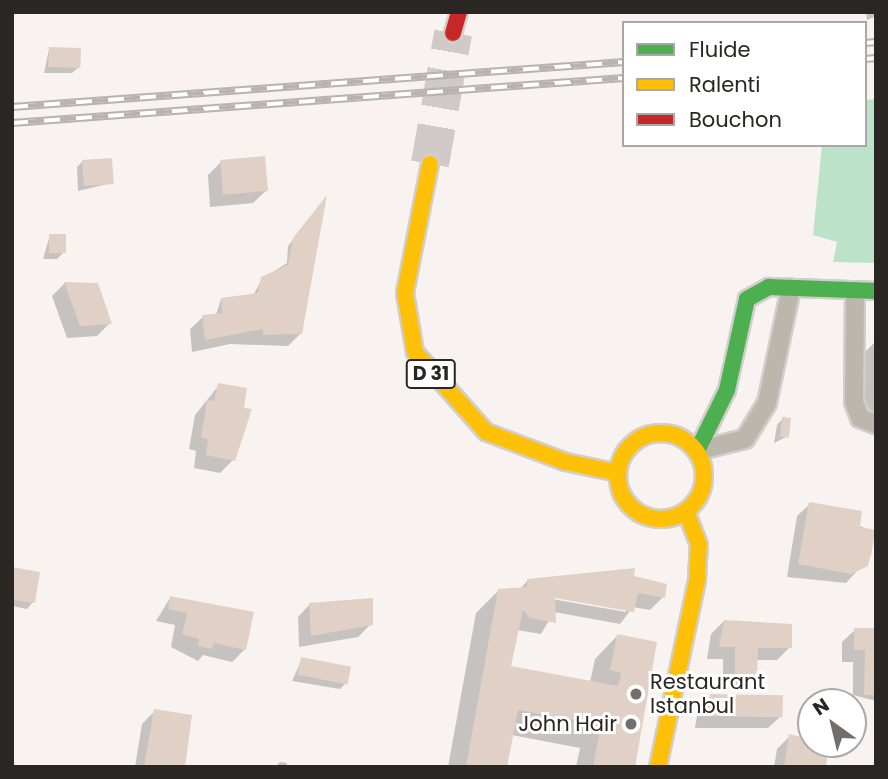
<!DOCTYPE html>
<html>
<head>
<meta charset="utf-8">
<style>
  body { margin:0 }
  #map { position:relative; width:888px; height:779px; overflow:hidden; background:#f8f3f0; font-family:Poppins,sans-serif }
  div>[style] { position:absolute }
  .green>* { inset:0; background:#bce3ca }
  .shadow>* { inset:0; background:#0003 }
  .building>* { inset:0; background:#e1d0c6; transform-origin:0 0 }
  .primary-tunnel>* { height:38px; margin-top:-19px; transform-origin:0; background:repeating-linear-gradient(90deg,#cfcac7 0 38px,transparent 0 57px) }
  .roads { filter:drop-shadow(2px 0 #d2cecc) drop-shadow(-2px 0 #d2cecc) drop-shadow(0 2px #d2cecc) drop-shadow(0 -2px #d2cecc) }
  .lane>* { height:18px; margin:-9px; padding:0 9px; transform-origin:9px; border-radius:9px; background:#bbb7ac }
  .fast>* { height:16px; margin:-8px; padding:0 8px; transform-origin:8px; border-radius:8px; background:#4caf50 }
  .slow>* { height:16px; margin:-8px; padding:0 8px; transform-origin:8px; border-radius:8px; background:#ffc107 }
  .slow>.ring { margin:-8px; padding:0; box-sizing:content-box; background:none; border:16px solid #ffc107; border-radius:50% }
  .jam>* { height:16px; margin:-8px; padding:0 8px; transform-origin:8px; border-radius:8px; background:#c62828 }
  .rail>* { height:8px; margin-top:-4px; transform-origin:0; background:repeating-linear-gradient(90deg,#fff 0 16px,#b8b3ae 0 32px); box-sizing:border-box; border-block:2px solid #b8b3ae }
  .dots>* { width:19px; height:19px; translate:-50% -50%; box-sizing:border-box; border:4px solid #fff; border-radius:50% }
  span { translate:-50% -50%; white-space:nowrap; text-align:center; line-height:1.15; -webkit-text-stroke:6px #fff; paint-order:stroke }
  .shield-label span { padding:2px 5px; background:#fff; border:2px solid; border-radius:5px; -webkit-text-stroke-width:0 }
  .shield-label { font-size:19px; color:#2a2624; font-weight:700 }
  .poi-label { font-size:21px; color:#2a2624 }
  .left { translate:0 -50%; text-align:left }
  .right { translate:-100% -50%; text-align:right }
  .frame { position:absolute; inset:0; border:14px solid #2a2624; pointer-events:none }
  .legend { position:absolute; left:622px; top:21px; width:245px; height:126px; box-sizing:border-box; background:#fff; border:2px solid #aaa8a7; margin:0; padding:9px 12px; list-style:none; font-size:21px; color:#2a2624 }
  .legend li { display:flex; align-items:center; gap:14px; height:35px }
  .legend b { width:35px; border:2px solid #aaa8a7 }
  .north { position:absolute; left:797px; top:688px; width:70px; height:70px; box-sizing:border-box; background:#fff; border:2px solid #aaa8a7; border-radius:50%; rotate:326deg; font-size:19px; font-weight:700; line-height:28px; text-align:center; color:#2a2624 }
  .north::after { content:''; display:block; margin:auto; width:24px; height:32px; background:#726e6b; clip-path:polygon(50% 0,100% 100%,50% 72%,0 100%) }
</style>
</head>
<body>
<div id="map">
  <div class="green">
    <div style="clip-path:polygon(876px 99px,876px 263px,833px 262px,837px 242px,813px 235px,822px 145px,865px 145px,865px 100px)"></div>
  </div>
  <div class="shadow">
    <div style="clip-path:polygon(866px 12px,876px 12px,876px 16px,867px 20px)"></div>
    <div style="clip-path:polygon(49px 49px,79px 67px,72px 73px,44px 73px)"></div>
    <div style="clip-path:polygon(83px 161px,112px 183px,78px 191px,77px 167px)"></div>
    <div style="clip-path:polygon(221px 162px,266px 191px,253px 203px,210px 207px,208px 175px)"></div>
    <div style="clip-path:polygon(324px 201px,301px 333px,288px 346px,230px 344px,192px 352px,190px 329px,203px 317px,216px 315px,221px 299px,253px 296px,262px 279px,287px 263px,288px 246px)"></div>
    <div style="clip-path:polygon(50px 235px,63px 253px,57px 259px,43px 259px)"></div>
    <div style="clip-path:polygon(65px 283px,110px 323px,97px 336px,67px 338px,52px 296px)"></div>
    <div style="clip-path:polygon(876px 341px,876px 426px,856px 425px,858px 359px)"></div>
    <div style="clip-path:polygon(219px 385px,233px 460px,220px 473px,194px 468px,196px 451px,189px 449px,195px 415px)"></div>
    <div style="clip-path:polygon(783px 418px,786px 437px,774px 443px,777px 425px)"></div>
    <div style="clip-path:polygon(810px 504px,874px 532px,871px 556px,846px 583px,787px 577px,797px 516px)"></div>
    <div style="clip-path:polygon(12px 568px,33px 602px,27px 609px,12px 606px)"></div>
    <div style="clip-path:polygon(evenodd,632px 578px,663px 597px,650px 610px,633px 607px,620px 624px,554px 612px,541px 634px,517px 630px,509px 667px,590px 682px,595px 659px,617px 636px,633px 767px,576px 767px,580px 748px,512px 735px,505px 767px,448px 767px,476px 613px,498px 591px,520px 589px,528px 580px,632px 578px,547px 595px,626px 608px,626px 612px,546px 598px,547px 595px)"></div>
    <div style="clip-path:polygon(170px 598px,245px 649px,232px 662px,203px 655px,198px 661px,171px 647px,175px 625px,156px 621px)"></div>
    <div style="clip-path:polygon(310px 604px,371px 624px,358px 637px,299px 647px,298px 617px)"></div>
    <div style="clip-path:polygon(724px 621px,790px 647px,777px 660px,756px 660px,755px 675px,743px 688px,723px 689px,723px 659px,707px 659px,711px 634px)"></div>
    <div style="clip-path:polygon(855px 630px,876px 630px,876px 701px,853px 695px,853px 662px,842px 662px,842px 642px)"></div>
    <div style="clip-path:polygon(302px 659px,346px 683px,340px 689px,292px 681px)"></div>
    <div style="clip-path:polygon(711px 696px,781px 716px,768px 728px,695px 728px,698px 709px)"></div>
    <div style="clip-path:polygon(155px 711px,182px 767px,135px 767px,142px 724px)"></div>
    <div style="clip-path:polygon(790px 736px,811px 739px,824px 767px,774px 767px,777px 749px)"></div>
    <div style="clip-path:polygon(280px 762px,287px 763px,286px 767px,275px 767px)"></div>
  </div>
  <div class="building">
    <div style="left:49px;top:47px;width:32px;height:20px;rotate:2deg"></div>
    <div style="left:265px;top:156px;width:35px;height:45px;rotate:85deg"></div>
    <div style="left:112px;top:158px;width:26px;height:30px;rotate:86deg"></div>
    <div style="clip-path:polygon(327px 195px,302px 334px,263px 335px,263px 329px,205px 340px,202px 315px,222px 313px,221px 298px,258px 293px,261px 277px,288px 265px,293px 238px)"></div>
    <div style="left:49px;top:234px;width:17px;height:19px"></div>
    <div style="clip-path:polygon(64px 282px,98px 283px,112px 324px,80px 326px)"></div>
    <div style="clip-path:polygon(218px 383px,247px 388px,244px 408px,252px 409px,235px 461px,206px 455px,208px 439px,201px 437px,207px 400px,214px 401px)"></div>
    <div style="left:782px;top:417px;width:9px;height:20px;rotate:6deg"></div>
    <div style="clip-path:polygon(809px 502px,862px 511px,860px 527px,876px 530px,868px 566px,851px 574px,798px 564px)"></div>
    <div style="clip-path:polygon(12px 567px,40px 572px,35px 603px,12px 600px)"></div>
    <div style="clip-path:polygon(635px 568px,634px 576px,667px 584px,665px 598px,638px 593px,634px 612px,555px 598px,556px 623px,530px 618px,523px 610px,511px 666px,618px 686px,621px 673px,610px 670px,617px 634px,657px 642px,635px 767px,593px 767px,601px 725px,518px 710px,507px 767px,466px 767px,498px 589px,527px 587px,527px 579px)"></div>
    <div style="clip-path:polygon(170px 596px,254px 612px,246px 650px,214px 643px,212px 649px,198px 646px,199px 639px,182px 634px,187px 613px,168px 609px)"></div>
    <div style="clip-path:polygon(373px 598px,373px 625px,311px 636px,309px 603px)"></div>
    <div style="clip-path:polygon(724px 620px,792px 624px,792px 648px,758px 648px,757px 676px,735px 677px,735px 647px,719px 647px)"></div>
    <div style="clip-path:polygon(854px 628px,876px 628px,876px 695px,864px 695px,865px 650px,854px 650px)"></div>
    <div style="left:301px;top:657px;width:51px;height:18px;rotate:11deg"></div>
    <div style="left:710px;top:694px;width:73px;height:22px;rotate:1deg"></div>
    <div style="clip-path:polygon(154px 709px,192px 715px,185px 767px,144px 767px)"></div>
    <div style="clip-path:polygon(789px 734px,829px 744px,826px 767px,784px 767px)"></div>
  </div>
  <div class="primary-tunnel">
    <div style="left:430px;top:164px;width:133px;rotate:-80deg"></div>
  </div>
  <div class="roads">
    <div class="lane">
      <div style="left:855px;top:291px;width:111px;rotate:90.5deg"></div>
      <div style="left:854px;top:402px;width:17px;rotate:69deg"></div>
      <div style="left:860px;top:418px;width:17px;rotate:21deg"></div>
      <div style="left:700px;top:450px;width:46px;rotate:-13.7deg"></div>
      <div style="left:745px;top:439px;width:42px;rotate:-58.6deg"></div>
      <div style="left:767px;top:403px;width:117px;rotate:-78.2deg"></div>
    </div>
    <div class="fast">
      <div style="left:697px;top:451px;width:68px;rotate:-63.8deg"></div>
      <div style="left:727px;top:390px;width:93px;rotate:-77.6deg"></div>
      <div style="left:747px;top:299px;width:25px;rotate:-29deg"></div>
      <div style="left:769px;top:287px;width:107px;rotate:2.1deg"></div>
    </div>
    <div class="slow">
      <div style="left:430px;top:164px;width:131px;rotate:101deg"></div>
      <div style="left:405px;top:293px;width:60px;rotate:80.4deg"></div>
      <div style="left:415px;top:352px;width:107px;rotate:48.4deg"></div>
      <div style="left:486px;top:432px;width:85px;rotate:20.6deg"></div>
      <div style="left:566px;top:462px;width:53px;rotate:11.9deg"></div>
      <div class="ring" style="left:618px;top:433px;width:70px;height:70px"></div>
      <div style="left:658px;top:767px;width:191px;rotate:-78.2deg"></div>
      <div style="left:697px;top:580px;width:35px;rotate:-87deg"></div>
      <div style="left:699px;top:545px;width:36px;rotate:-111deg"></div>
    </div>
    <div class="jam">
      <div style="left:453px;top:33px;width:22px;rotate:-74deg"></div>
    </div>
  </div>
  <div class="rail">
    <div style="left:865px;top:43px;width:11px;rotate:-5deg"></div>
    <div style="left:865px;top:59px;width:11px;rotate:-5deg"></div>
    <div style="left:12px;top:107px;width:614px;rotate:-4.21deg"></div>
    <div style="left:12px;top:123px;width:614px;rotate:-4.21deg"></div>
  </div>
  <div class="dots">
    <div style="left:636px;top:694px;background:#726e6b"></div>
    <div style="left:631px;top:724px;background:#726e6b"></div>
  </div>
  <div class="shield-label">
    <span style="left:431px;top:374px">D 31</span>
  </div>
  <div class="poi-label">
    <span class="left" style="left:650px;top:694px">Restaurant<br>Istanbul</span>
    <span class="right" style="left:617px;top:724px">John Hair</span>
  </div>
  <div class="frame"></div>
  <ul class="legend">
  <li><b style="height:9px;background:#4caf50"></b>Fluide</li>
  <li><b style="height:9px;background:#ffc107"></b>Ralenti</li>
  <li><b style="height:9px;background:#c62828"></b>Bouchon</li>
  </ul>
  <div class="north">N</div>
</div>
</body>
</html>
